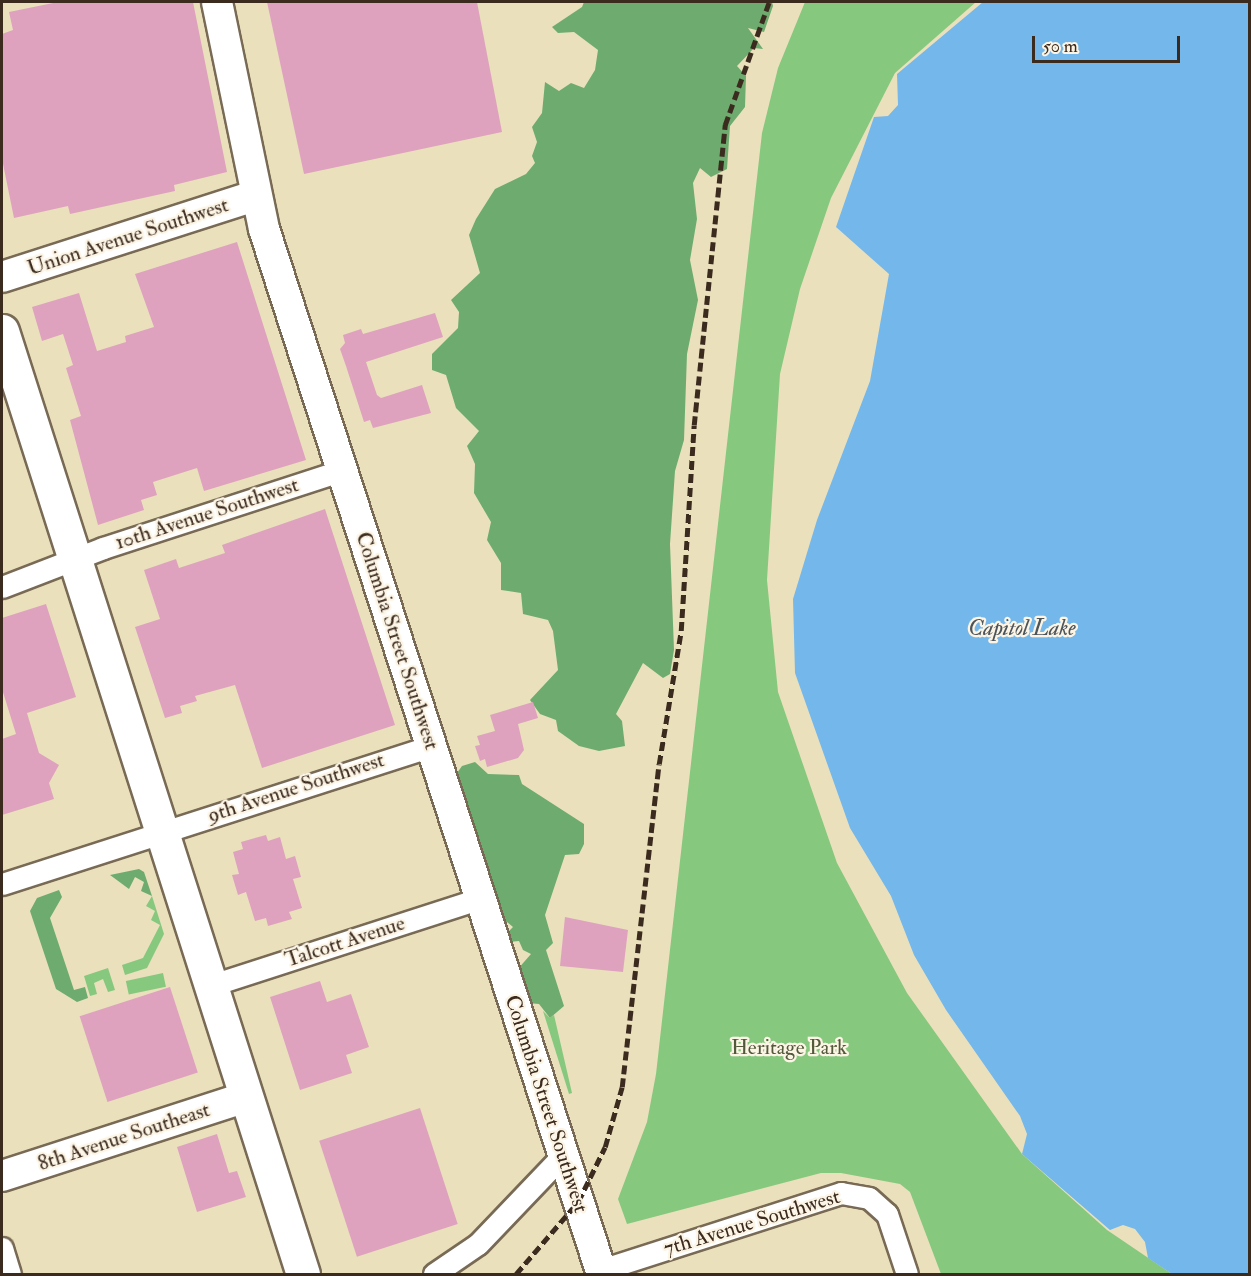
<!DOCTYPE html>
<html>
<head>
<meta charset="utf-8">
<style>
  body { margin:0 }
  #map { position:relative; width:1251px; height:1276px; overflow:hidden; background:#eae0bc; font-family:"IM FELL Double Pica",serif }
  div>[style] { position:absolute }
  .green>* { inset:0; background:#87c87f; transform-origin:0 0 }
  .forest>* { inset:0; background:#6dac6e }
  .water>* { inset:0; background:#74b7ea }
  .building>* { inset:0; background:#dea2bf; transform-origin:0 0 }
  .roads { filter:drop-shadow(2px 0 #786a55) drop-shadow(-2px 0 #786a55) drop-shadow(0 2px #786a55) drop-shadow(0 -2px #786a55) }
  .street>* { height:21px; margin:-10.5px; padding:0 10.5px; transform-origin:10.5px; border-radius:10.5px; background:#fff }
  .secondary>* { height:30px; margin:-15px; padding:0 15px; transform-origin:15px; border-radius:15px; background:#fff }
  .primary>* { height:33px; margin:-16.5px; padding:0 16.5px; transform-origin:16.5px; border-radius:16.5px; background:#fff }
  .rail>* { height:4.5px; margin-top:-2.25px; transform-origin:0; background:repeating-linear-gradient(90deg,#3b2a1e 0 9px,transparent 0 13.5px) }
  span { translate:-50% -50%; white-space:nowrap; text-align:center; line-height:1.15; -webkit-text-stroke:4.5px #fcf5e5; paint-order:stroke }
  .street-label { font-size:21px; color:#3b2a1e }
  .park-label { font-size:21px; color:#52593b }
  .water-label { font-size:22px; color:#4c545b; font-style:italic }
  .frame { position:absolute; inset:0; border:3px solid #3b2a1e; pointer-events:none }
  .scale { position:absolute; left:1032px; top:36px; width:148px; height:27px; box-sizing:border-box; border:3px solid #3b2a1e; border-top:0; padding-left:8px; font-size:18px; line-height:21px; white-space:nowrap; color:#3b2a1e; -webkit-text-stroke:4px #fcf5e5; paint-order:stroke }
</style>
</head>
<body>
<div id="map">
  <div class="green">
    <div style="clip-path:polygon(805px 2px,976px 2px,895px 73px,831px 198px,800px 289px,780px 374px,767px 580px,778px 692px,837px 863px,907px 993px,1022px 1154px,1107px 1230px,1172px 1274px,941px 1274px,910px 1192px,900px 1184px,841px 1173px,821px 1173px,627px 1224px,618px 1199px,647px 1122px,656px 1074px,762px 133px,778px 68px)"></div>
    <div style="clip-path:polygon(152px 896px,164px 934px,147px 968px,125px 975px,122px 965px,143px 958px,160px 925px,151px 920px,155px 911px,146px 906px)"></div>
    <div style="clip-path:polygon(108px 968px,115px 990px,108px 992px,103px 979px,94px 983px,97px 994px,90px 996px,84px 976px)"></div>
    <div style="left:163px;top:973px;width:14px;height:38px;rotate:78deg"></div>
    <div style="clip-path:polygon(543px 1011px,550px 1018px,554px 1015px,572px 1093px,569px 1094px)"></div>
  </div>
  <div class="forest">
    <div style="clip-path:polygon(584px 2px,772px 2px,773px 6px,764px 32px,748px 28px,763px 49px,754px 48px,737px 66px,746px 76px,745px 107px,730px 126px,727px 169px,711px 177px,700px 168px,693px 183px,697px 219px,690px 260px,698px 300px,687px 354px,684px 440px,675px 471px,670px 544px,674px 650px,670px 674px,663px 678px,643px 663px,616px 714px,622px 721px,625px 746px,599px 751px,579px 746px,558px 731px,556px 720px,540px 714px,530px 700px,558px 670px,553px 631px,548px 620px,523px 614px,521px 593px,501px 590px,501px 563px,487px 540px,491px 522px,474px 493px,475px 464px,467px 446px,479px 431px,456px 408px,446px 375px,432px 370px,432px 354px,458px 328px,459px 312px,451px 300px,480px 273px,469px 235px,476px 219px,495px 189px,526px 174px,535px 163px,532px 156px,537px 142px,532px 127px,542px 113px,545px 82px,559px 91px,571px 83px,584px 88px,595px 70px,598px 50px,574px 32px,558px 33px,552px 27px,582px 7px)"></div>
    <div style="clip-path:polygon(475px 762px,488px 774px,519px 775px,522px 784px,584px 824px,584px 844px,579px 854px,565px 855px,545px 915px,553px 943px,546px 950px,564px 1006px,550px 1018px,539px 1004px,527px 1003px,517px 970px,531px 954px,523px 950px,519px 941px,509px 942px,507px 933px,513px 927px,507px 922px,491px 922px,452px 780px,462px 766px)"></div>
    <div style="clip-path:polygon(139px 869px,144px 872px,152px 896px,141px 891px,144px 882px,135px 877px,129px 889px,110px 875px)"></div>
    <div style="clip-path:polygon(59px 890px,62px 897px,50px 918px,74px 990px,85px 987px,88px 998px,77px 1002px,56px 989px,30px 911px,37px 898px)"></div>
  </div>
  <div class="water">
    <div style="clip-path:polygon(983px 2px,1249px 2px,1249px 1274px,1172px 1274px,1148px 1258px,1145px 1242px,1135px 1229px,1123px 1225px,1110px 1230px,1022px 1154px,1027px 1134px,1020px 1116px,946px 1010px,914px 955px,891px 896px,850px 828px,795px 673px,793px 599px,817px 520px,870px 381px,889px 274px,836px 227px,874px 117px,888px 116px,898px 105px,897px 74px)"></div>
  </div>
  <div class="building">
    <div style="clip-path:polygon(58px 2px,193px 2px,227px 172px,174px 185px,175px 191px,70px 214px,68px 206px,14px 218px,2px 159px,2px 34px,13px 30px,9px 12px)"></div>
    <div style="clip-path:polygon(267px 2px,477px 2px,502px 132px,304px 174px)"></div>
    <div style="clip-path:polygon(237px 242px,306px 460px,204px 491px,197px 468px,153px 482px,157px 495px,141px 500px,144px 510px,98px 525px,70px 420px,81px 416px,66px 368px,73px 365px,63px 334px,42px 341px,32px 307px,79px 293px,97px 351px,126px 342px,125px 336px,154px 327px,135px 274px)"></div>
    <div style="clip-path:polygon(435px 313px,443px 337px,366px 362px,377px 395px,381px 398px,422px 385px,431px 413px,373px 428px,370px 420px,364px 422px,346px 366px,340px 349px,345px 343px,343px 335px,361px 329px,363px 334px)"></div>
    <div style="clip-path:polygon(325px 509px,395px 725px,262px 768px,235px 685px,195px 696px,197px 701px,180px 706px,182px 713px,165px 718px,135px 627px,160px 619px,144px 570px,176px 559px,179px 568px,225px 553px,222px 545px)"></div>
    <div style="clip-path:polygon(46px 604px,76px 697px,27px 713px,39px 753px,59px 765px,49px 783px,54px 799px,2px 815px,2px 739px,16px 734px,2px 689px,2px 618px)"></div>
    <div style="clip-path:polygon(533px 702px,538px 718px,518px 724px,524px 750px,518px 758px,487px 767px,485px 759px,480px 761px,475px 746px,480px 745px,477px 736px,495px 731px,490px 715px)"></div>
    <div style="clip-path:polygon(266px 835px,268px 841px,280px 837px,286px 859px,295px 856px,301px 877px,293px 879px,302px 908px,289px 912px,292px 919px,268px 926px,266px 918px,255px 921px,246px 892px,238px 895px,232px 875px,239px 874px,233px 852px,243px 849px,241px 842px)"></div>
    <div style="clip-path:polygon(565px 917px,628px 930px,623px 972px,560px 966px)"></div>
    <div style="clip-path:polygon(320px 981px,327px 1002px,351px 994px,369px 1047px,346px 1055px,352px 1073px,300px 1090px,270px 997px)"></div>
    <div style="left:170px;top:987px;width:90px;height:95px;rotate:72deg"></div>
    <div style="left:420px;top:1108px;width:122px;height:106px;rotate:72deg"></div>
    <div style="clip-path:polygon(217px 1134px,229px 1173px,237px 1171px,246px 1197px,197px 1212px,177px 1147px)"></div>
  </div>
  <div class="roads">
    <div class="street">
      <div style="left:2px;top:587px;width:108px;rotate:-21.1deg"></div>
      <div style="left:103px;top:548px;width:249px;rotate:-18deg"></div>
      <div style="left:2px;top:884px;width:452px;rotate:-17.8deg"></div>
      <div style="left:209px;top:986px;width:286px;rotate:-17.9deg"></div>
      <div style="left:2px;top:1248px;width:27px;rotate:73deg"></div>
      <div style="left:601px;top:1270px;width:252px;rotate:-17.8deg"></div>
      <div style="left:841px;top:1193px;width:28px;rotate:10deg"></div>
      <div style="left:869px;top:1198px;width:24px;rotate:42deg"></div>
      <div style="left:887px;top:1214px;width:63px;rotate:71.6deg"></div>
      <div style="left:434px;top:1274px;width:53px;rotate:-34.3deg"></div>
      <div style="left:478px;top:1244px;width:123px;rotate:-46.3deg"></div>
    </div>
    <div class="secondary">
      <div style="left:217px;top:2px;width:232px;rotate:78.3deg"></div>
      <div style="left:264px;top:229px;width:1098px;rotate:72.08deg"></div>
      <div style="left:2px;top:277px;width:265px;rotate:-17.8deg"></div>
      <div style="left:2px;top:1176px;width:256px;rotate:-17.9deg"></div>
    </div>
    <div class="primary">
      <div style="left:2px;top:331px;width:990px;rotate:72.3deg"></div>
    </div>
  </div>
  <div class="rail">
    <div style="left:516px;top:1274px;width:95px;rotate:-49.3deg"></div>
    <div style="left:578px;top:1202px;width:61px;rotate:-63.9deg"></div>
    <div style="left:605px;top:1147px;width:62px;rotate:-74.2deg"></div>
    <div style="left:622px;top:1087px;width:325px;rotate:-83.5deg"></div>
    <div style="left:659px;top:764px;width:135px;rotate:-80.6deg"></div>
    <div style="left:681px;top:631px;width:206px;rotate:-86.4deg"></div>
    <div style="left:694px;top:425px;width:302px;rotate:-84.1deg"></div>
    <div style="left:725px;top:125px;width:131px;rotate:-70.3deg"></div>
  </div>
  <div class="street-label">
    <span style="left:128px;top:237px;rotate:-18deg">Union Avenue Southwest</span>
    <span style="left:207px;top:514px;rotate:-18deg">10th Avenue Southwest</span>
    <span style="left:397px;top:641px;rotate:72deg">Columbia Street Southwest</span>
    <span style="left:296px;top:788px;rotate:-18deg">9th Avenue Southwest</span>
    <span style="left:345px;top:942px;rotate:-18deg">Talcott Avenue</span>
    <span style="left:546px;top:1104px;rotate:72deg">Columbia Street Southwest</span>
    <span style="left:124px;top:1137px;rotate:-18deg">8th Avenue Southeast</span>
    <span style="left:752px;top:1223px;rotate:-17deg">7th Avenue Southwest</span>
  </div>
  <div class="park-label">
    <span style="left:789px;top:1048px">Heritage Park</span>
  </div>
  <div class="water-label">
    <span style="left:1022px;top:629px">Capitol Lake</span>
  </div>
  <div class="frame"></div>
  <div class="scale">50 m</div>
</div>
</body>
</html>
